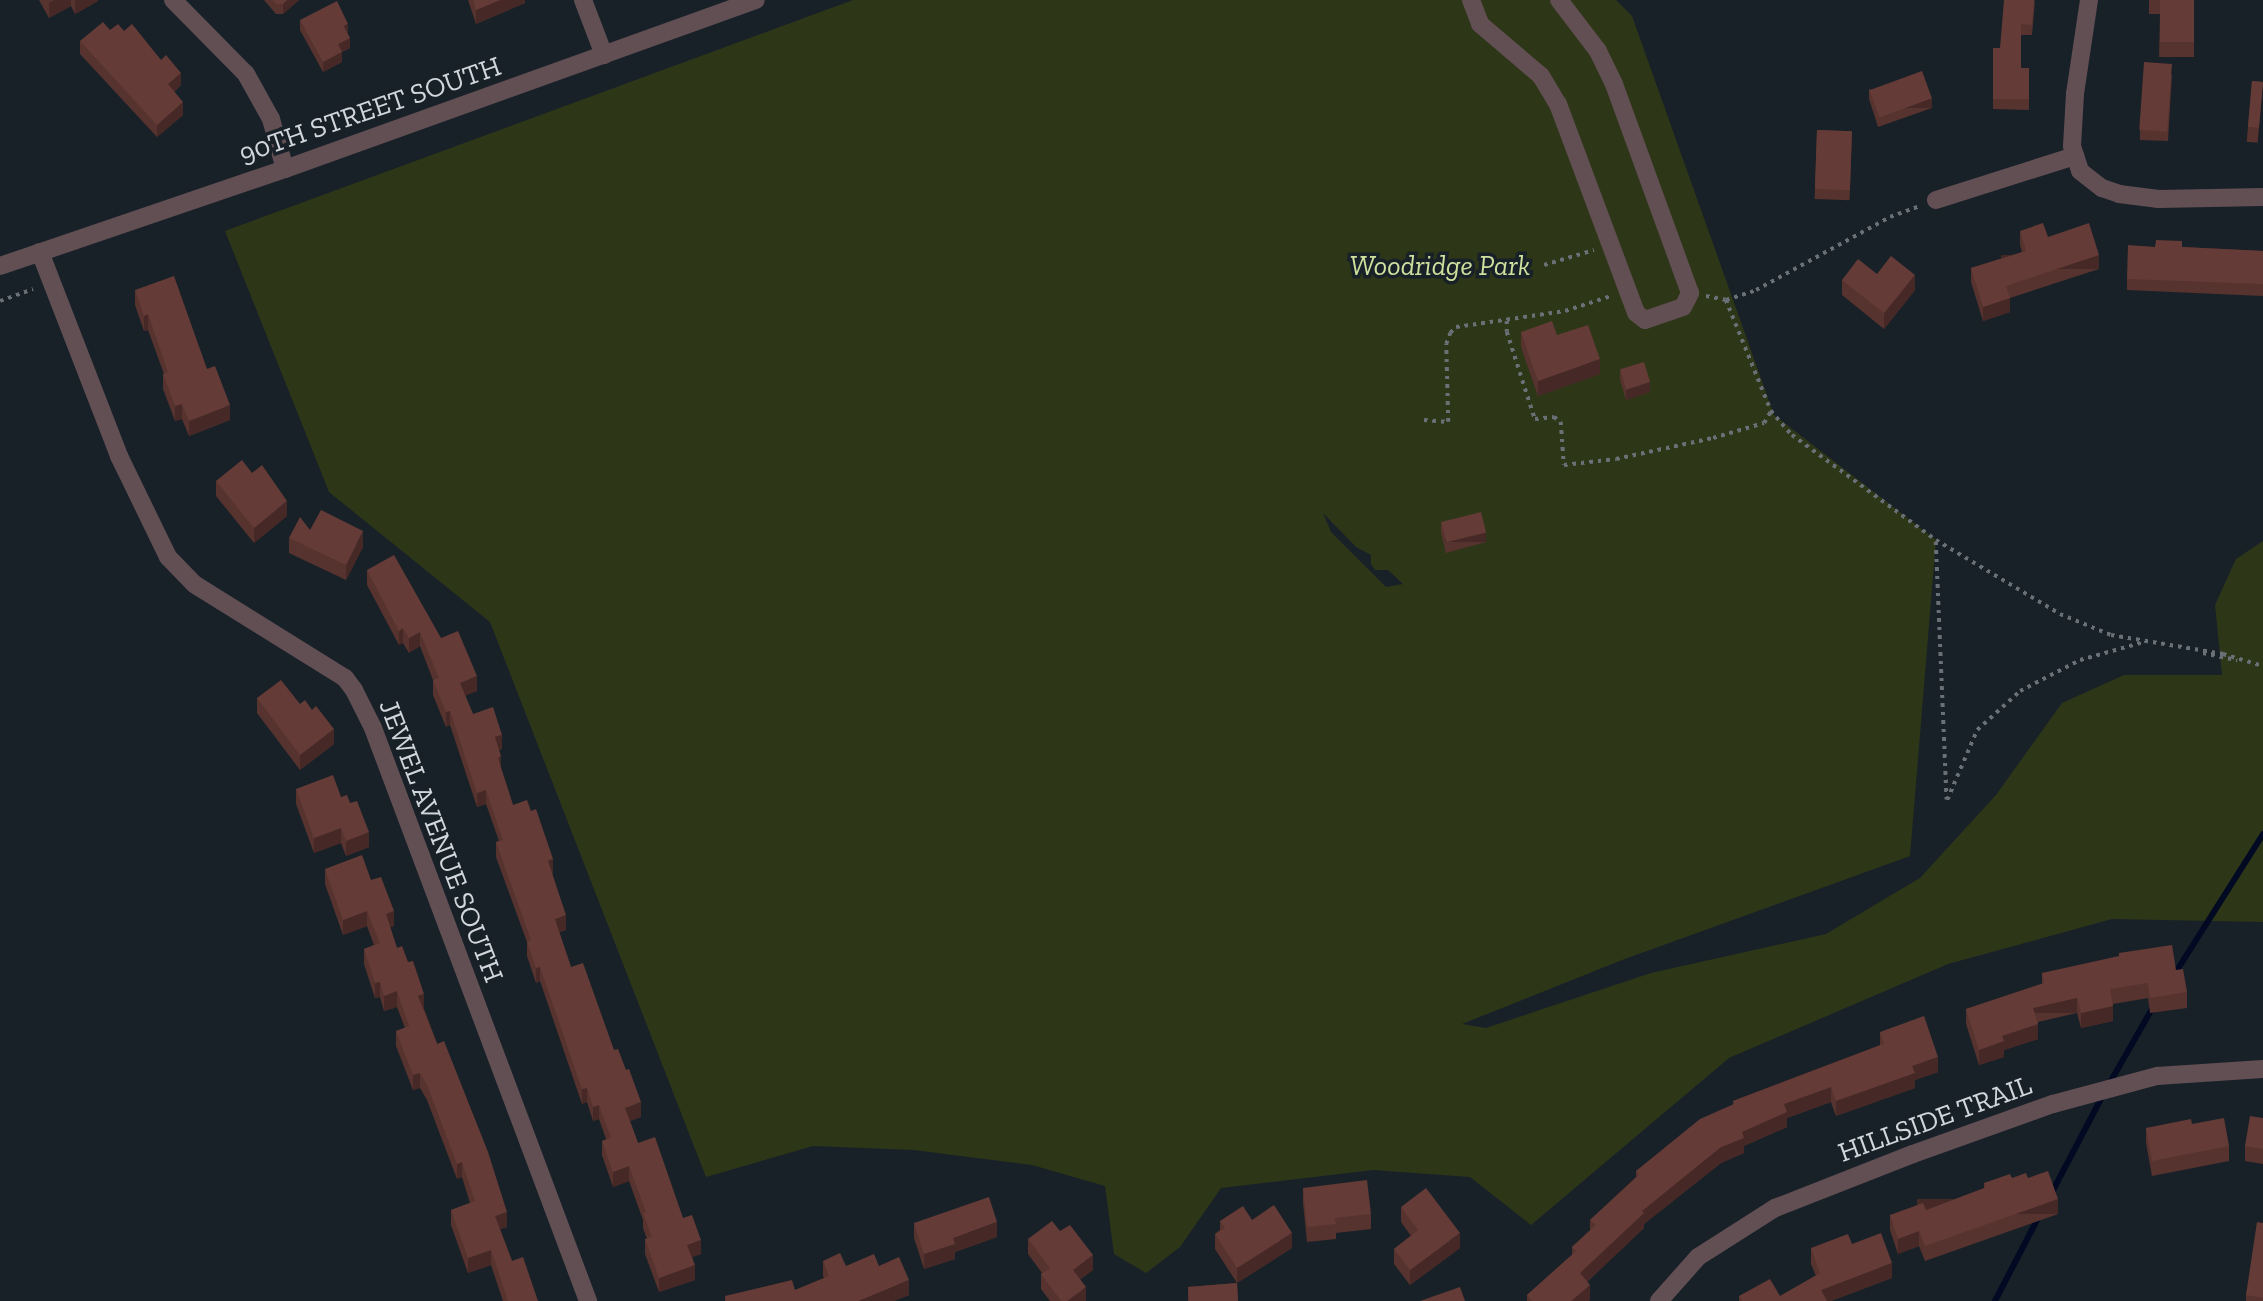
<!DOCTYPE html>
<html>
<head>
<meta charset="utf-8">
<style>
  body { margin:0 }
  #map { position:relative; width:2263px; height:1301px; overflow:hidden; background:#192128; font-family:"Zilla Slab",serif }
  div>[style] { position:absolute }
  .green>* { inset:0; background:#2e3618 }
  .stream>* { height:6px; margin:-3px; padding:0 3px; transform-origin:3px; border-radius:3px; background:#010923 }
  .path>* { height:3.5px; margin-top:-1.75px; transform-origin:0; background:repeating-linear-gradient(90deg,#697076 0 3.5px,transparent 0 8.5px) }
  .minor>* { height:18px; margin:-9px; padding:0 9px; transform-origin:9px; border-radius:9px; background:#624f54 }
  .wall>* { inset:0; background:#56332e; transform-origin:0 0 }
  .shaded-wall>* { inset:0; background:#462926; transform-origin:0 0 }
  .building>* { inset:0; background:#643b36; transform-origin:0 0 }
  span { translate:-50% -50%; white-space:nowrap; text-align:center; line-height:1.15; -webkit-text-stroke:7px #192128; paint-order:stroke }
  .street-label { font-size:28px; color:#d1d7dc }
  .park-label { font-size:28px; color:#cedf9e; font-style:italic }
</style>
</head>
<body>
<div id="map">
  <div class="green">
    <div style="clip-path:polygon(evenodd,853px 0,1616px 0,1632px 16px,1774px 415px,1936px 540px,1910px 856px,1622px 960px,1462px 1024px,1486px 1028px,1651px 973px,1826px 934px,1920px 878px,1996px 795px,2062px 703px,2124px 675px,2222px 675px,2215px 605px,2236px 559px,2263px 541px,2263px 922px,2112px 919px,1948px 964px,1729px 1058px,1531px 1225px,1470px 1177px,1373px 1170px,1221px 1188px,1180px 1247px,1146px 1273px,1114px 1254px,1105px 1186px,1032px 1165px,914px 1150px,813px 1146px,706px 1177px,490px 622px,329px 492px,225px 231px,853px 0,1323px 513px,1356px 547px,1371px 555px,1371px 564px,1375px 570px,1388px 570px,1403px 584px,1386px 587px,1331px 532px,1323px 513px)"></div>
  </div>
  <div class="stream">
    <div style="left:2174px;top:975px;width:167px;rotate:-57.7deg"></div>
    <div style="left:2108px;top:1086px;width:91px;rotate:-60.3deg"></div>
    <div style="left:2051px;top:1194px;width:112px;rotate:-62.3deg"></div>
    <div style="left:1995px;top:1301px;width:96px;rotate:-62.6deg"></div>
  </div>
  <div class="path">
    <div style="left:1544px;top:265px;width:52px;rotate:-16.7deg"></div>
    <div style="left:1706px;top:296px;width:20px;rotate:11deg"></div>
    <div style="left:1726px;top:300px;width:32px;rotate:-18deg"></div>
    <div style="left:1756px;top:290px;width:153px;rotate:-28.6deg"></div>
    <div style="left:1890px;top:217px;width:30px;rotate:-20deg"></div>
    <div style="left:1726px;top:300px;width:120px;rotate:67.9deg"></div>
    <div style="left:1771px;top:411px;width:32px;rotate:49deg"></div>
    <div style="left:1792px;top:435px;width:178px;rotate:36.1deg"></div>
    <div style="left:1936px;top:540px;width:144px;rotate:30.8deg"></div>
    <div style="left:2060px;top:614px;width:55px;rotate:22.4deg"></div>
    <div style="left:2111px;top:635px;width:114px;rotate:9.6deg"></div>
    <div style="left:2223px;top:654px;width:42px;rotate:16.7deg"></div>
    <div style="left:0;top:301px;width:35px;rotate:-20deg"></div>
    <div style="left:1507px;top:321px;width:11px;rotate:90deg"></div>
    <div style="left:1507px;top:332px;width:91px;rotate:72.2deg"></div>
    <div style="left:1535px;top:419px;width:19px;rotate:-6deg"></div>
    <div style="left:1554px;top:417px;width:9px;rotate:36deg"></div>
    <div style="left:1561px;top:422px;width:43px;rotate:86deg"></div>
    <div style="left:1564px;top:465px;width:52px;rotate:-6.6deg"></div>
    <div style="left:1616px;top:459px;width:99px;rotate:-12.2deg"></div>
    <div style="left:1713px;top:438px;width:53px;rotate:-16.4deg"></div>
    <div style="left:1764px;top:423px;width:14px;rotate:-60deg"></div>
    <div style="left:1424px;top:420px;width:24px;rotate:5deg"></div>
    <div style="left:1448px;top:422px;width:78px;rotate:-91.5deg"></div>
    <div style="left:1446px;top:344px;width:12px;rotate:-70deg"></div>
    <div style="left:1450px;top:333px;width:8px;rotate:-45deg"></div>
    <div style="left:1456px;top:327px;width:110px;rotate:-8.4deg"></div>
    <div style="left:1565px;top:311px;width:48px;rotate:-18.1deg"></div>
    <div style="left:1936px;top:542px;width:258px;rotate:87.6deg"></div>
    <div style="left:1947px;top:800px;width:76px;rotate:-66.8deg"></div>
    <div style="left:1977px;top:730px;width:58px;rotate:-42.2deg"></div>
    <div style="left:2020px;top:691px;width:68px;rotate:-27.3deg"></div>
    <div style="left:2080px;top:660px;width:66px;rotate:-15.7deg"></div>
    <div style="left:2203px;top:653px;width:35px;rotate:12deg"></div>
  </div>
  <div class="minor">
    <div style="left:173px;top:0;width:104px;rotate:45.4deg"></div>
    <div style="left:246px;top:74px;width:51px;rotate:60.9deg"></div>
    <div style="left:271px;top:119px;width:52px;rotate:74.4deg"></div>
    <div style="left:583px;top:0;width:59px;rotate:69.1deg"></div>
    <div style="left:1471px;top:0;width:26px;rotate:69deg"></div>
    <div style="left:1480px;top:24px;width:80px;rotate:40.4deg"></div>
    <div style="left:1541px;top:76px;width:33px;rotate:59deg"></div>
    <div style="left:1558px;top:104px;width:223px;rotate:69.5deg"></div>
    <div style="left:1636px;top:313px;width:11px;rotate:38deg"></div>
    <div style="left:1645px;top:320px;width:40px;rotate:-18.9deg"></div>
    <div style="left:1683px;top:307px;width:16px;rotate:-63deg"></div>
    <div style="left:1690px;top:293px;width:222px;rotate:-110deg"></div>
    <div style="left:1614px;top:84px;width:37px;rotate:-116deg"></div>
    <div style="left:1598px;top:51px;width:64px;rotate:-127.4deg"></div>
    <div style="left:2089px;top:0;width:95px;rotate:98.5deg"></div>
    <div style="left:2075px;top:94px;width:52px;rotate:93.3deg"></div>
    <div style="left:2072px;top:146px;width:26px;rotate:72deg"></div>
    <div style="left:2080px;top:171px;width:28px;rotate:38deg"></div>
    <div style="left:2102px;top:188px;width:18px;rotate:19deg"></div>
    <div style="left:2119px;top:194px;width:40px;rotate:7.1deg"></div>
    <div style="left:2159px;top:199px;width:104px;rotate:-1.1deg"></div>
    <div style="left:1936px;top:200px;width:146px;rotate:-17.6deg"></div>
    <div style="left:40px;top:252px;width:219px;rotate:68.8deg"></div>
    <div style="left:119px;top:456px;width:112px;rotate:64.1deg"></div>
    <div style="left:168px;top:557px;width:37px;rotate:46deg"></div>
    <div style="left:194px;top:584px;width:178px;rotate:31.9deg"></div>
    <div style="left:345px;top:678px;width:15px;rotate:53deg"></div>
    <div style="left:354px;top:690px;width:42px;rotate:63.4deg"></div>
    <div style="left:373px;top:728px;width:612px;rotate:69.43deg"></div>
    <div style="left:0;top:266px;width:301px;rotate:-18.8deg"></div>
    <div style="left:285px;top:169px;width:500px;rotate:-19.74deg"></div>
    <div style="left:1659px;top:1301px;width:59px;rotate:-48.4deg"></div>
    <div style="left:1698px;top:1257px;width:91px;rotate:-32.5deg"></div>
    <div style="left:1775px;top:1208px;width:148px;rotate:-21.4deg"></div>
    <div style="left:1913px;top:1154px;width:149px;rotate:-19.7deg"></div>
    <div style="left:2053px;top:1104px;width:108px;rotate:-15.1deg"></div>
    <div style="left:2157px;top:1076px;width:106px;rotate:-3.8deg"></div>
  </div>
  <div class="wall">
    <div style="clip-path:polygon(39px 0,98px 0,98px 1px,75px 14px,71px 6px,49px 18px)"></div>
    <div style="clip-path:polygon(264px 0,299px 0,283px 14px,276px 14px)"></div>
    <div style="clip-path:polygon(468px 0,525px 0,525px 3px,476px 24px)"></div>
    <div style="clip-path:polygon(2035px 0,2032px 35px,2021px 35px,2021px 68px,2029px 68px,2029px 110px,1993px 109px,1993px 48px,2000px 48px)"></div>
    <div style="clip-path:polygon(2149px 0,2194px 0,2194px 57px,2159px 57px,2160px 14px,2149px 14px)"></div>
    <div style="clip-path:polygon(300px 20px,348px 34px,350px 48px,342px 52px,342px 62px,323px 72px,300px 30px)"></div>
    <div style="clip-path:polygon(110px 30px,124px 31px,161px 60px,181px 85px,174px 92px,183px 115px,157px 137px,80px 54px,80px 41px)"></div>
    <div style="clip-path:polygon(2172px 74px,2168px 141px,2140px 140px,2140px 130px)"></div>
    <div style="left:2252px;top:81px;width:11px;height:61px;rotate:5deg"></div>
    <div style="clip-path:polygon(1869px 89px,1932px 108px,1878px 127px,1869px 99px)"></div>
    <div style="left:1817px;top:130px;width:35px;height:69px;rotate:2deg"></div>
    <div style="clip-path:polygon(2020px 231px,2048px 237px,2099px 269px,2010px 298px,2010px 312px,1983px 321px,1971px 282px,1971px 268px,2022px 252px,2020px 245px)"></div>
    <div style="clip-path:polygon(2182px 247px,2263px 251px,2263px 296px,2127px 290px,2127px 279px)"></div>
    <div style="clip-path:polygon(1877px 274px,1915px 290px,1884px 329px,1842px 295px,1842px 280px)"></div>
    <div style="clip-path:polygon(135px 290px,207px 369px,230px 420px,189px 436px,182px 419px,175px 421px,163px 389px,163px 374px,164px 374px,148px 330px,144px 331px,135px 305px)"></div>
    <div style="clip-path:polygon(1521px 332px,1557px 335px,1600px 374px,1538px 396px,1521px 347px)"></div>
    <div style="clip-path:polygon(1620px 370px,1650px 392px,1626px 400px,1620px 380px)"></div>
    <div style="clip-path:polygon(216px 481px,287px 516px,254px 543px,216px 496px)"></div>
    <div style="clip-path:polygon(1441px 523px,1486px 542px,1446px 553px,1441px 533px)"></div>
    <div style="clip-path:polygon(310px 530px,363px 547px,346px 580px,289px 553px,289px 538px)"></div>
    <div style="clip-path:polygon(367px 570px,441px 638px,477px 691px,465px 695px,473px 714px,502px 749px,499px 750px,501px 769px,513px 805px,553px 874px,552px 874px,566px 930px,559px 932px,571px 967px,614px 1050px,641px 1117px,630px 1121px,638px 1143px,683px 1218px,701px 1254px,692px 1257px,695px 1280px,659px 1292px,645px 1254px,645px 1239px,647px 1239px,643px 1228px,643px 1220px,629px 1181px,613px 1187px,602px 1155px,602px 1141px,606px 1139px,599px 1119px,593px 1121px,587px 1102px,582px 1104px,540px 981px,536px 983px,527px 956px,527px 942px,496px 857px,496px 842px,499px 841px,486px 804px,477px 807px,450px 725px,446px 727px,433px 695px,433px 680px,420px 646px,409px 653px,403px 643px,399px 645px,367px 585px)"></div>
    <div style="clip-path:polygon(257px 698px,300px 704px,334px 744px,300px 770px,257px 713px)"></div>
    <div style="clip-path:polygon(296px 789px,341px 797px,350px 803px,369px 847px,346px 856px,341px 843px,314px 853px,296px 804px)"></div>
    <div style="clip-path:polygon(325px 869px,371px 880px,394px 926px,390px 927px,397px 948px,424px 1009px,507px 1227px,500px 1229px,512px 1261px,538px 1301px,503px 1301px,491px 1265px,468px 1273px,451px 1225px,451px 1210px,470px 1203px,462px 1177px,457px 1179px,427px 1100px,420px 1088px,413px 1090px,396px 1046px,396px 1031px,405px 1028px,397px 1007px,384px 1011px,380px 997px,375px 998px,364px 964px,364px 949px,374px 945px,367px 926px,343px 935px,325px 884px)"></div>
    <div style="clip-path:polygon(2176px 970px,2187px 992px,2187px 1008px,2150px 1013px,2148px 998px,2113px 1004px,2113px 1021px,2081px 1028px,2077px 1013px,2038px 1022px,2038px 1039px,2004px 1050px,2004px 1057px,1979px 1065px,1966px 1024px,1966px 1009px,2042px 984px,2042px 973px)"></div>
    <div style="clip-path:polygon(1880px 1032px,1938px 1072px,1915px 1080px,1915px 1088px,1836px 1116px,1831px 1102px,1787px 1118px,1787px 1127px,1744px 1146px,1744px 1153px,1721px 1163px,1644px 1224px,1644px 1228px,1587px 1282px,1590px 1300px,1588px 1301px,1527px 1301px,1527px 1295px,1572px 1255px,1572px 1247px,1590px 1230px,1590px 1220px,1636px 1177px,1636px 1171px,1733px 1105px,1733px 1101px,1880px 1045px)"></div>
    <div style="clip-path:polygon(2263px 1118px,2263px 1164px,2245px 1161px,2245px 1146px)"></div>
    <div style="clip-path:polygon(2192px 1124px,2229px 1146px,2229px 1161px,2152px 1176px,2146px 1143px,2146px 1128px)"></div>
    <div style="clip-path:polygon(2012px 1178px,2028px 1178px,2058px 1214px,1925px 1261px,1919px 1246px,1898px 1254px,1890px 1230px,1890px 1215px,1926px 1210px,1984px 1188px,1984px 1183px)"></div>
    <div style="clip-path:polygon(1303px 1188px,1371px 1214px,1371px 1229px,1336px 1233px,1336px 1239px,1307px 1242px,1303px 1203px)"></div>
    <div style="clip-path:polygon(1401px 1207px,1460px 1248px,1410px 1285px,1394px 1264px,1394px 1249px,1411px 1236px,1401px 1222px)"></div>
    <div style="clip-path:polygon(1252px 1220px,1292px 1248px,1237px 1283px,1238px 1301px,1188px 1301px,1188px 1287px,1237px 1283px,1215px 1249px,1215px 1234px,1220px 1230px,1220px 1221px)"></div>
    <div style="clip-path:polygon(914px 1223px,997px 1237px,955px 1252px,955px 1259px,924px 1269px,914px 1238px)"></div>
    <div style="clip-path:polygon(2263px 1223px,2263px 1301px,2246px 1301px,2246px 1295px)"></div>
    <div style="clip-path:polygon(1060px 1231px,1093px 1270px,1080px 1279px,1086px 1301px,1050px 1301px,1041px 1289px,1041px 1274px,1042px 1273px,1028px 1254px,1028px 1239px)"></div>
    <div style="clip-path:polygon(1852px 1244px,1892px 1278px,1831px 1301px,1739px 1301px,1739px 1296px,1780px 1296px,1816px 1276px,1811px 1264px,1811px 1248px)"></div>
    <div style="clip-path:polygon(823px 1261px,846px 1266px,879px 1266px,909px 1295px,894px 1301px,725px 1301px,725px 1296px,795px 1290px,824px 1278px,823px 1276px)"></div>
  </div>
  <div class="shaded-wall">
    <div style="clip-path:polygon(55px 0,71px 0,71px 6px,49px 18px,49px 3px)"></div>
    <div style="clip-path:polygon(75px 0,98px 0,98px 1px,75px 14px)"></div>
    <div style="clip-path:polygon(287px 0,299px 0,283px 14px,283px 4px)"></div>
    <div style="clip-path:polygon(500px 0,525px 0,525px 3px,476px 24px,476px 10px)"></div>
    <div style="clip-path:polygon(348px 24px,348px 34px,344px 26px)"></div>
    <div style="clip-path:polygon(350px 38px,350px 48px,342px 52px,342px 62px,323px 72px,323px 62px,338px 44px)"></div>
    <div style="clip-path:polygon(181px 73px,181px 85px,168px 97px,168px 84px)"></div>
    <div style="left:1932px;top:98px;width:10px;height:57px;rotate:90deg"></div>
    <div style="clip-path:polygon(183px 102px,183px 115px,157px 137px,157px 125px)"></div>
    <div style="left:2099px;top:255px;width:14px;height:98px;rotate:90deg"></div>
    <div style="clip-path:polygon(1915px 275px,1915px 290px,1884px 329px,1884px 313px)"></div>
    <div style="clip-path:polygon(2010px 298px,2010px 312px,1983px 321px,1983px 307px)"></div>
    <div style="clip-path:polygon(148px 314px,148px 330px,144px 331px,144px 316px)"></div>
    <div style="clip-path:polygon(1600px 359px,1600px 374px,1538px 396px,1538px 381px)"></div>
    <div style="clip-path:polygon(1650px 382px,1650px 392px,1626px 400px,1626px 390px)"></div>
    <div style="clip-path:polygon(182px 404px,182px 419px,175px 421px,175px 406px)"></div>
    <div style="clip-path:polygon(230px 405px,230px 420px,189px 436px,189px 421px)"></div>
    <div style="clip-path:polygon(287px 501px,287px 516px,254px 543px,254px 528px)"></div>
    <div style="clip-path:polygon(363px 531px,363px 547px,346px 580px,346px 565px)"></div>
    <div style="left:1486px;top:532px;width:10px;height:41px;rotate:90deg"></div>
    <div style="clip-path:polygon(403px 628px,403px 643px,399px 645px,399px 631px)"></div>
    <div style="clip-path:polygon(420px 632px,420px 646px,409px 653px,409px 638px)"></div>
    <div style="clip-path:polygon(477px 676px,477px 691px,460px 698px,460px 683px)"></div>
    <div style="clip-path:polygon(450px 711px,450px 725px,446px 727px,446px 712px)"></div>
    <div style="clip-path:polygon(334px 729px,334px 744px,300px 770px,300px 755px)"></div>
    <div style="clip-path:polygon(502px 735px,502px 749px,495px 752px,495px 737px)"></div>
    <div style="clip-path:polygon(501px 756px,501px 771px,498px 758px)"></div>
    <div style="clip-path:polygon(486px 790px,486px 804px,477px 807px,477px 793px)"></div>
    <div style="clip-path:polygon(341px 828px,341px 843px,314px 853px,314px 838px)"></div>
    <div style="clip-path:polygon(369px 832px,369px 847px,346px 856px,346px 841px)"></div>
    <div style="clip-path:polygon(553px 859px,553px 874px,548px 876px,548px 861px)"></div>
    <div style="clip-path:polygon(367px 911px,367px 926px,343px 935px,343px 920px)"></div>
    <div style="clip-path:polygon(394px 911px,394px 926px,386px 929px,386px 914px)"></div>
    <div style="clip-path:polygon(566px 915px,566px 930px,555px 934px,555px 919px)"></div>
    <div style="clip-path:polygon(540px 967px,540px 981px,536px 983px,536px 968px)"></div>
    <div style="left:380px;top:982px;width:15px;height:5px;rotate:90deg"></div>
    <div style="clip-path:polygon(397px 991px,397px 1007px,384px 1011px,384px 996px)"></div>
    <div style="clip-path:polygon(424px 994px,424px 1009px,418px 1011px,418px 996px)"></div>
    <div style="left:2077px;top:998px;width:15px;height:45px;rotate:90deg"></div>
    <div style="clip-path:polygon(2113px 1006px,2113px 1021px,2081px 1028px,2081px 1013px)"></div>
    <div style="clip-path:polygon(2038px 1024px,2038px 1039px,2004px 1050px,2004px 1057px,1979px 1065px,1979px 1050px,2002px 1036px)"></div>
    <div style="clip-path:polygon(1938px 1057px,1938px 1072px,1915px 1080px,1915px 1088px,1836px 1116px,1836px 1101px,1912px 1066px)"></div>
    <div style="clip-path:polygon(420px 1073px,420px 1088px,413px 1090px,413px 1075px)"></div>
    <div style="clip-path:polygon(1831px 1087px,1831px 1102px,1787px 1118px,1787px 1127px,1744px 1146px,1744px 1153px,1721px 1163px,1644px 1224px,1644px 1228px,1580px 1288px,1580px 1273px,1642px 1211px,1721px 1147px,1742px 1132px,1784px 1104px)"></div>
    <div style="clip-path:polygon(587px 1088px,587px 1102px,582px 1104px,582px 1089px)"></div>
    <div style="clip-path:polygon(641px 1102px,641px 1117px,625px 1123px,625px 1108px)"></div>
    <div style="clip-path:polygon(599px 1105px,599px 1119px,593px 1121px,593px 1107px)"></div>
    <div style="clip-path:polygon(462px 1162px,462px 1177px,457px 1179px,457px 1164px)"></div>
    <div style="clip-path:polygon(629px 1166px,629px 1181px,613px 1187px,613px 1172px)"></div>
    <div style="left:2058px;top:1199px;width:15px;height:141px;rotate:90deg"></div>
    <div style="clip-path:polygon(507px 1212px,507px 1227px,495px 1231px,495px 1216px)"></div>
    <div style="clip-path:polygon(997px 1222px,997px 1237px,955px 1252px,955px 1259px,924px 1269px,924px 1254px,953px 1238px)"></div>
    <div style="clip-path:polygon(1919px 1231px,1919px 1246px,1898px 1254px,1898px 1239px)"></div>
    <div style="clip-path:polygon(1292px 1233px,1292px 1248px,1237px 1283px,1237px 1268px)"></div>
    <div style="clip-path:polygon(1460px 1233px,1460px 1248px,1410px 1285px,1410px 1270px)"></div>
    <div style="clip-path:polygon(701px 1240px,701px 1254px,687px 1259px,687px 1245px)"></div>
    <div style="clip-path:polygon(491px 1250px,491px 1265px,468px 1273px,468px 1258px)"></div>
    <div style="clip-path:polygon(1093px 1255px,1093px 1270px,1073px 1285px,1073px 1270px)"></div>
    <div style="clip-path:polygon(1892px 1263px,1892px 1278px,1831px 1301px,1821px 1301px,1821px 1290px)"></div>
    <div style="clip-path:polygon(695px 1265px,695px 1280px,659px 1292px,659px 1278px)"></div>
    <div style="clip-path:polygon(909px 1280px,909px 1295px,894px 1301px,858px 1301px)"></div>
    <div style="clip-path:polygon(1590px 1285px,1590px 1300px,1588px 1301px,1571px 1301px)"></div>
    <div style="clip-path:polygon(1086px 1287px,1086px 1301px,1067px 1301px)"></div>
  </div>
  <div class="building">
    <div style="clip-path:polygon(273px 0,287px 0,283px 4px,276px 4px)"></div>
    <div style="clip-path:polygon(473px 0,500px 0,476px 10px)"></div>
    <div style="clip-path:polygon(2004px 0,2034px 0,2032px 25px,2021px 24px,2021px 68px,2029px 68px,2029px 99px,1993px 99px,1993px 48px,2000px 48px)"></div>
    <div style="left:2160px;top:0;width:34px;height:42px"></div>
    <div style="clip-path:polygon(337px 1px,348px 24px,344px 26px,350px 38px,338px 44px,342px 52px,323px 62px,300px 20px)"></div>
    <div style="clip-path:polygon(103px 22px,110px 30px,118px 24px,124px 31px,132px 24px,161px 60px,166px 55px,181px 73px,168px 84px,183px 102px,157px 125px,80px 41px)"></div>
    <div style="left:2144px;top:62px;width:28px;height:68px;rotate:4deg"></div>
    <div style="left:1922px;top:71px;width:29px;height:56px;rotate:70deg"></div>
    <div style="left:2252px;top:81px;width:11px;height:46px;rotate:5deg"></div>
    <div style="left:1817px;top:130px;width:35px;height:59px;rotate:2deg"></div>
    <div style="clip-path:polygon(2043px 223px,2048px 237px,2089px 223px,2099px 255px,2006px 286px,2010px 298px,1983px 307px,1971px 268px,2026px 251px,2020px 231px)"></div>
    <div style="clip-path:polygon(2156px 240px,2182px 241px,2182px 247px,2263px 251px,2263px 284px,2127px 279px,2128px 245px,2155px 247px)"></div>
    <div style="clip-path:polygon(1891px 256px,1915px 275px,1884px 313px,1842px 280px,1858px 259px,1877px 274px)"></div>
    <div style="clip-path:polygon(174px 276px,207px 369px,215px 366px,230px 405px,189px 421px,182px 404px,175px 406px,163px 374px,168px 372px,148px 314px,144px 316px,135px 290px)"></div>
    <div style="clip-path:polygon(1552px 321px,1557px 335px,1588px 325px,1600px 359px,1538px 381px,1521px 332px)"></div>
    <div style="left:1644px;top:362px;width:21px;height:25px;rotate:73deg"></div>
    <div style="clip-path:polygon(242px 460px,252px 473px,262px 465px,287px 501px,254px 528px,216px 481px)"></div>
    <div style="clip-path:polygon(321px 510px,363px 531px,346px 565px,289px 538px,300px 517px,310px 530px)"></div>
    <div style="left:1481px;top:512px;width:21px;height:41px;rotate:76deg"></div>
    <div style="clip-path:polygon(394px 555px,441px 638px,458px 631px,477px 676px,460px 683px,473px 714px,493px 707px,502px 735px,495px 737px,501px 756px,498px 758px,513px 805px,527px 800px,531px 811px,536px 809px,553px 859px,548px 861px,566px 915px,555px 919px,571px 967px,583px 963px,614px 1050px,618px 1049px,626px 1070px,629px 1069px,641px 1102px,625px 1108px,638px 1143px,655px 1137px,683px 1218px,692px 1215px,701px 1240px,687px 1245px,695px 1265px,659px 1278px,645px 1239px,652px 1237px,643px 1213px,646px 1212px,629px 1166px,613px 1172px,602px 1141px,611px 1138px,599px 1105px,593px 1107px,587px 1088px,582px 1089px,540px 967px,536px 968px,527px 942px,531px 940px,496px 842px,503px 840px,486px 790px,477px 793px,450px 711px,446px 712px,433px 680px,439px 678px,420px 632px,409px 638px,403px 628px,399px 631px,367px 570px)"></div>
    <div style="clip-path:polygon(281px 680px,300px 704px,305px 700px,312px 710px,316px 706px,334px 729px,300px 755px,257px 698px)"></div>
    <div style="clip-path:polygon(333px 775px,341px 797px,347px 795px,350px 803px,357px 801px,369px 832px,346px 841px,341px 828px,314px 838px,296px 789px)"></div>
    <div style="clip-path:polygon(362px 855px,371px 880px,381px 877px,394px 911px,386px 914px,397px 948px,402px 946px,408px 962px,413px 961px,424px 994px,418px 996px,437px 1044px,444px 1041px,488px 1152px,507px 1212px,495px 1216px,512px 1261px,523px 1257px,538px 1301px,508px 1301px,491px 1250px,468px 1258px,451px 1210px,475px 1201px,462px 1162px,457px 1164px,427px 1085px,420px 1073px,413px 1075px,396px 1031px,409px 1026px,397px 991px,384px 996px,380px 982px,375px 983px,364px 949px,380px 943px,367px 911px,343px 920px,325px 869px)"></div>
    <div style="clip-path:polygon(2172px 945px,2176px 970px,2183px 969px,2187px 992px,2150px 998px,2148px 983px,2110px 989px,2113px 1006px,2081px 1013px,2077px 998px,2033px 1008px,2038px 1024px,2002px 1036px,2004px 1041px,1979px 1050px,1966px 1009px,2044px 983px,2042px 973px,2119px 956px,2119px 953px)"></div>
    <div style="clip-path:polygon(1924px 1016px,1938px 1057px,1912px 1066px,1915px 1073px,1836px 1101px,1831px 1087px,1784px 1104px,1787px 1112px,1742px 1132px,1744px 1138px,1721px 1147px,1642px 1211px,1644px 1213px,1580px 1273px,1590px 1285px,1571px 1301px,1532px 1301px,1527px 1295px,1576px 1251px,1572px 1247px,1596px 1225px,1590px 1220px,1639px 1175px,1636px 1171px,1700px 1119px,1734px 1104px,1733px 1101px,1884px 1044px,1880px 1032px)"></div>
    <div style="clip-path:polygon(2250px 1116px,2263px 1118px,2263px 1149px,2245px 1146px)"></div>
    <div style="clip-path:polygon(2224px 1118px,2229px 1146px,2152px 1161px,2146px 1128px,2191px 1119px,2192px 1124px)"></div>
    <div style="clip-path:polygon(2048px 1171px,2058px 1199px,1925px 1246px,1919px 1231px,1898px 1239px,1890px 1215px,1923px 1203px,1926px 1210px,1985px 1188px,1984px 1183px,2010px 1174px,2012px 1178px,2026px 1173px,2028px 1178px)"></div>
    <div style="clip-path:polygon(1367px 1180px,1371px 1214px,1335px 1218px,1336px 1224px,1307px 1227px,1303px 1188px)"></div>
    <div style="clip-path:polygon(1426px 1188px,1460px 1233px,1410px 1270px,1394px 1249px,1418px 1230px,1401px 1207px)"></div>
    <div style="clip-path:polygon(989px 1197px,997px 1222px,953px 1238px,955px 1244px,924px 1254px,914px 1223px)"></div>
    <div style="clip-path:polygon(1274px 1205px,1292px 1233px,1237px 1268px,1215px 1234px,1225px 1228px,1220px 1221px,1243px 1206px,1252px 1220px)"></div>
    <div style="clip-path:polygon(1052px 1221px,1060px 1231px,1070px 1225px,1093px 1255px,1073px 1270px,1086px 1287px,1067px 1301px,1061px 1301px,1041px 1274px,1050px 1268px,1028px 1239px)"></div>
    <div style="clip-path:polygon(2257px 1222px,2263px 1223px,2263px 1298px,2246px 1295px)"></div>
    <div style="clip-path:polygon(1881px 1233px,1892px 1263px,1821px 1290px,1827px 1301px,1742px 1301px,1739px 1296px,1770px 1279px,1780px 1296px,1820px 1273px,1811px 1248px,1848px 1234px,1852px 1244px)"></div>
    <div style="clip-path:polygon(840px 1253px,846px 1266px,874px 1254px,879px 1266px,899px 1257px,909px 1280px,858px 1301px,726px 1301px,725px 1296px,792px 1280px,795px 1290px,829px 1276px,823px 1261px)"></div>
    <div style="clip-path:polygon(1237px 1283px,1238px 1301px,1189px 1301px,1188px 1287px)"></div>
    <div style="clip-path:polygon(1460px 1287px,1465px 1301px,1420px 1301px)"></div>
  </div>
  <div class="street-label">
    <span style="left:370px;top:110px;rotate:-19deg">90TH STREET SOUTH</span>
    <span style="left:441px;top:841px;rotate:69deg">JEWEL AVENUE SOUTH</span>
    <span style="left:1935px;top:1119px;rotate:-20deg">HILLSIDE TRAIL</span>
  </div>
  <div class="park-label">
    <span style="left:1440px;top:266px">Woodridge Park</span>
  </div>
</div>
</body>
</html>
